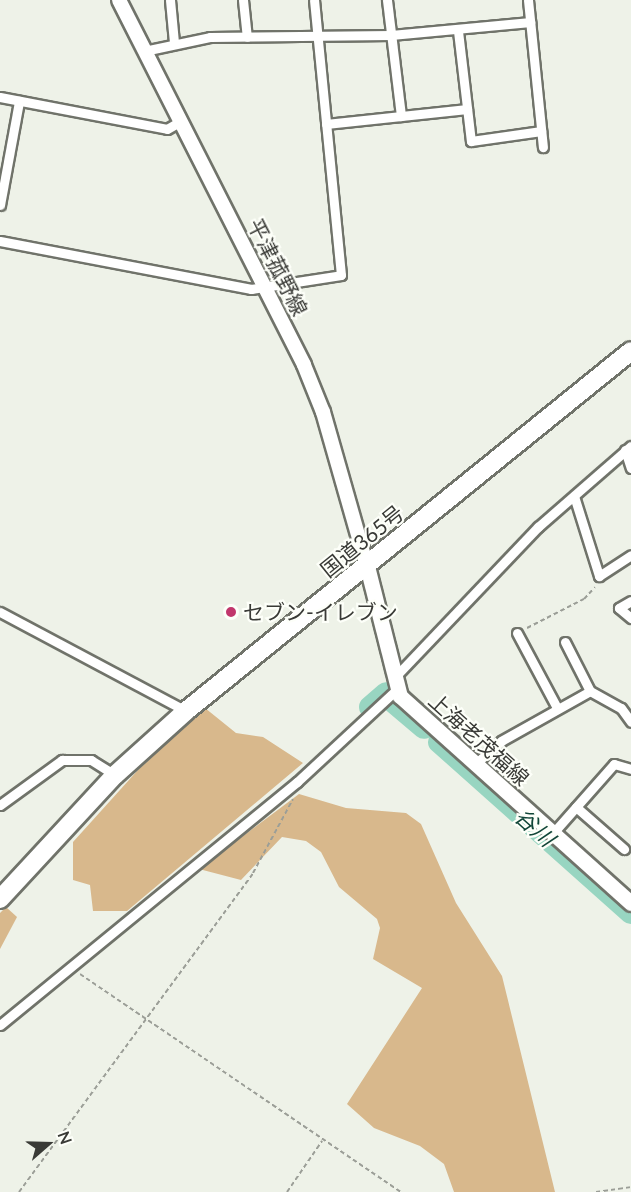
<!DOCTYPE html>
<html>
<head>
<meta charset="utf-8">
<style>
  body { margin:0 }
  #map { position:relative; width:631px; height:1192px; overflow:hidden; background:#eef2e8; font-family:Lato,"Noto Sans JP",sans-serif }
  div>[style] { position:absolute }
  .forest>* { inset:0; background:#d8b88c }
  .river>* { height:22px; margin:-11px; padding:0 11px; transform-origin:11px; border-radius:11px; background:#98d5c1 }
  .path>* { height:2px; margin-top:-1px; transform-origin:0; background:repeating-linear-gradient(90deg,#9b9e97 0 4.5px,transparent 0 7.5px) }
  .roads { filter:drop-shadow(2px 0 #70736a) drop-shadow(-2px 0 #70736a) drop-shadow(0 2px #70736a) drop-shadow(0 -2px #70736a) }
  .street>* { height:9px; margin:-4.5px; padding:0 4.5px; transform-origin:4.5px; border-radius:4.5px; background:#fff }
  .secondary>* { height:14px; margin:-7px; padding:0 7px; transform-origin:7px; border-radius:7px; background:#fff }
  .primary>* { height:15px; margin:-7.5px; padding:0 7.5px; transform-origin:7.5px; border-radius:7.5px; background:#fff }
  .highway>* { height:18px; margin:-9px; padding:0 9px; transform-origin:9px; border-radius:9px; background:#fff }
  .dots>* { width:16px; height:16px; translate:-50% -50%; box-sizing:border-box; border:3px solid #fdfff9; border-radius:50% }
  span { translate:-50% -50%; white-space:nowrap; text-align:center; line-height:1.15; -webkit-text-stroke:4.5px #fdfff9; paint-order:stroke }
  .street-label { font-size:21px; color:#393a36 }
  .poi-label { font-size:21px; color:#393a36 }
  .left { translate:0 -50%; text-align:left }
  .water-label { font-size:22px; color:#114638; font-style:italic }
  .north { position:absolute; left:18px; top:1114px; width:60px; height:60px; -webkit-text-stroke:4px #fdfff9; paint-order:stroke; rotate:70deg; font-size:16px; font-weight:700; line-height:24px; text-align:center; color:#393a36 }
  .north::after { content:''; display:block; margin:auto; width:21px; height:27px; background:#393a36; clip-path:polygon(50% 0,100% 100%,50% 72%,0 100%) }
</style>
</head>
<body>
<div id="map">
  <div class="forest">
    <div style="clip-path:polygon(205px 708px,236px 733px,263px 737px,303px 763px,127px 911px,93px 911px,90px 885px,73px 880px,73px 842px,138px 770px)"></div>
    <div style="clip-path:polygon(299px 794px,346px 808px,406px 813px,421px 824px,456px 903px,502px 976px,555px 1192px,454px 1192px,444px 1164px,420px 1146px,374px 1128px,347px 1104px,422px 988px,373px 959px,380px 928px,377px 919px,339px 887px,321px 852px,306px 841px,282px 837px,241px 880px,199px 869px)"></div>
    <div style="clip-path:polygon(6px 907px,17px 917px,0 949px,0 913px)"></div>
  </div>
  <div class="river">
    <div style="left:391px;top:700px;width:43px;rotate:40.3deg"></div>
    <div style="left:370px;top:707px;width:21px;rotate:-41deg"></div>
    <div style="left:439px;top:742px;width:257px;rotate:41.7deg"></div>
  </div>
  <div class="path">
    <div style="left:527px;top:628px;width:64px;rotate:-27deg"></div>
    <div style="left:584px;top:599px;width:16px;rotate:-47deg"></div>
    <div style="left:80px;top:974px;width:388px;rotate:34.2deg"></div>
    <div style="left:19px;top:1192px;width:396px;rotate:-53.7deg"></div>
    <div style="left:253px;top:873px;width:84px;rotate:-61.6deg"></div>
    <div style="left:287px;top:1192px;width:62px;rotate:-55.5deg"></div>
    <div style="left:596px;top:1192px;width:35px;rotate:-8deg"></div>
  </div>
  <div class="roads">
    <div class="street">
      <div style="left:170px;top:0;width:42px;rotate:84.6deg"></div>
      <div style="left:243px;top:0;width:37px;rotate:84deg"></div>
      <div style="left:387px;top:0;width:117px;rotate:83.1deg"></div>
      <div style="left:528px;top:0;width:148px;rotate:84.2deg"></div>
      <div style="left:458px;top:31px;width:111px;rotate:83.3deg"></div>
      <div style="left:471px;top:141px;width:71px;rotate:-8.1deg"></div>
      <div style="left:144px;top:51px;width:67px;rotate:-12deg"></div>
      <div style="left:210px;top:37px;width:181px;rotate:-0.6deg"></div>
      <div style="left:391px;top:35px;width:140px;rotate:-5.3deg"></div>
      <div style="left:0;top:97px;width:170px;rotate:10.8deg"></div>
      <div style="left:167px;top:129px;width:14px;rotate:-30deg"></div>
      <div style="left:326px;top:124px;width:142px;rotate:-6.1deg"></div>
      <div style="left:0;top:205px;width:106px;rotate:-79.6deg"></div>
      <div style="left:0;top:241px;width:256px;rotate:10.8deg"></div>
      <div style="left:251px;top:289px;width:91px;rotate:-8.8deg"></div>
      <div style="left:341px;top:275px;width:276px;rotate:-95.6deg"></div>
      <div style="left:625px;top:450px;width:19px;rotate:72deg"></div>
      <div style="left:574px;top:496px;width:84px;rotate:72.6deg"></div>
      <div style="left:599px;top:576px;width:38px;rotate:-33deg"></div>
      <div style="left:631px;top:601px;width:14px;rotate:150deg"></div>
      <div style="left:619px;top:608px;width:16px;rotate:40deg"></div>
      <div style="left:0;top:612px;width:211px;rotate:28deg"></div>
      <div style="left:517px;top:633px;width:85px;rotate:61.9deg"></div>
      <div style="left:565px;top:642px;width:55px;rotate:63deg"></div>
      <div style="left:590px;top:691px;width:35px;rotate:29deg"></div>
      <div style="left:621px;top:708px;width:17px;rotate:54deg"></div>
      <div style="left:394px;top:678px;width:209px;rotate:-46.4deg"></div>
      <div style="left:538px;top:527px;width:123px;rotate:-41.1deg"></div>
      <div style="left:475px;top:764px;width:35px;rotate:-41deg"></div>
      <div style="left:501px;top:741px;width:102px;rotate:-29.3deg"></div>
      <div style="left:0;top:805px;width:77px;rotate:-36deg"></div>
      <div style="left:62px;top:760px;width:29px"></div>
      <div style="left:91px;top:760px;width:28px;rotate:32deg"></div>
      <div style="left:576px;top:807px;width:64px;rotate:41.2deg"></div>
      <div style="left:553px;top:833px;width:92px;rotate:-48.5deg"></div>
      <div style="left:614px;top:764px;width:18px;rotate:16deg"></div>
      <div style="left:0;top:1025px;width:384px;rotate:-39.3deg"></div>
      <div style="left:297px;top:782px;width:137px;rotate:-42.9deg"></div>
    </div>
    <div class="secondary">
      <div style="left:119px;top:0;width:409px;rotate:63.1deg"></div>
      <div style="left:304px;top:365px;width:51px;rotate:68deg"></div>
      <div style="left:323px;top:412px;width:160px;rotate:74.1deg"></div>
    </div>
    <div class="primary">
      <div style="left:367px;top:566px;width:134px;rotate:75.8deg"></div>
      <div style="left:400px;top:696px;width:310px;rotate:41.9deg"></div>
    </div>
    <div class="highway">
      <div style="left:0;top:899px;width:169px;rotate:-47.2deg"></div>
      <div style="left:115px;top:775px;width:96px;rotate:-42deg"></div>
      <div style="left:186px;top:711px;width:572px;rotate:-38.97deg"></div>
    </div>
  </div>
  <div class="dots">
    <div style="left:231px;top:612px;background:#c1366c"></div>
  </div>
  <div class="street-label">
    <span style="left:278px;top:267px;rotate:63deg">平津菰野線</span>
    <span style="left:362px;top:541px;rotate:-39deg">国道365号</span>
    <span style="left:479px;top:739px;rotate:42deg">上海老茂福線</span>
  </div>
  <div class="poi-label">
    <span class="left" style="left:243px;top:612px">セブン-イレブン</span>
  </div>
  <div class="water-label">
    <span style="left:535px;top:827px;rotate:42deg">谷川</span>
  </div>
  <div class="north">N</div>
</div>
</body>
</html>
